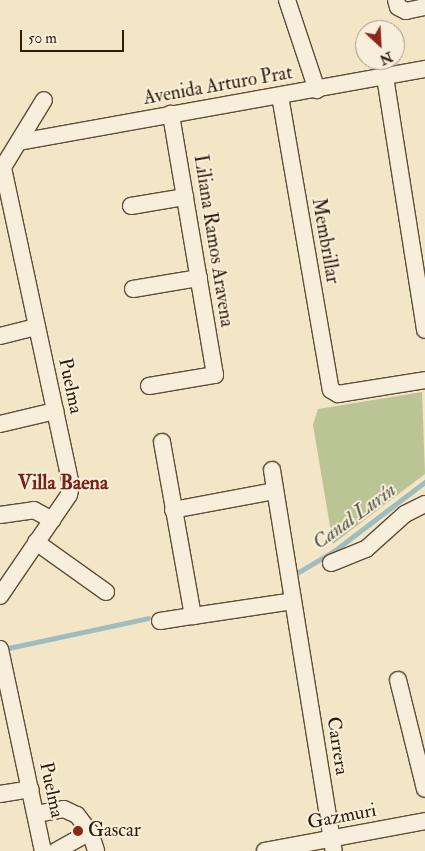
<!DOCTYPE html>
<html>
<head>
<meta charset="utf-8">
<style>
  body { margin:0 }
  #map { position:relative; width:425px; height:851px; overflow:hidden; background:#f2e6c7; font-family:"IM FELL Double Pica",serif }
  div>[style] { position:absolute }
  .green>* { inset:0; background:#bbc495 }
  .stream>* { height:4.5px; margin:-2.25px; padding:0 2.25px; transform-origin:2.25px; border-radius:2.25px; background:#9fbdbf }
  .roads { filter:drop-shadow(1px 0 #604d36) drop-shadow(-1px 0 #604d36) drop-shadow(0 1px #604d36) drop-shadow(0 -1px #604d36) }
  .minor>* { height:16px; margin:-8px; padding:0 8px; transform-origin:8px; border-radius:8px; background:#f7efdb }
  .dots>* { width:14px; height:14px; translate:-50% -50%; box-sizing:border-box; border:2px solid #f7efdb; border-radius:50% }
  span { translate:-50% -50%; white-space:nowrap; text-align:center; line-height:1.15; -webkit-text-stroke:4px #f7efdb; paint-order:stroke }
  .street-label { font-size:19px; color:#2f1a06 }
  .poi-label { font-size:19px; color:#2f1a06 }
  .left { translate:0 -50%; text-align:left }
  .neighbourhood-label { font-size:20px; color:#7a1f14; font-weight:700 }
  .water-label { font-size:20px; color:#565347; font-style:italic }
  .north { position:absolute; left:355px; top:20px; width:50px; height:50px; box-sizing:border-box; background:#f7efdb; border:1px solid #a79a86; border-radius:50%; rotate:155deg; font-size:14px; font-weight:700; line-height:20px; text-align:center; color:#2f1a06 }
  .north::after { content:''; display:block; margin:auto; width:18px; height:22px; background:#8f2418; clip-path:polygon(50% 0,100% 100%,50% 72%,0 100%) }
  .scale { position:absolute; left:20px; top:30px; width:104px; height:22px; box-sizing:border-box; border:2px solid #2f1a06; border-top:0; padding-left:6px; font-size:15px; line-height:18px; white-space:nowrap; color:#2f1a06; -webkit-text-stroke:4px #f7efdb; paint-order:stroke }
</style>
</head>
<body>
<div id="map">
  <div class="green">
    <div style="clip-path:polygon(422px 392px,425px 474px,333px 544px,313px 425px,318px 409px)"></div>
  </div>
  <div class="stream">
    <div style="left:299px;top:572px;width:41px;rotate:-31deg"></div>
    <div style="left:334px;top:551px;width:114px;rotate:-37.2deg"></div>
    <div style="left:4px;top:649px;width:147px;rotate:-12.1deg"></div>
  </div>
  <div class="roads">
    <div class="minor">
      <div style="left:287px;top:0;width:95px;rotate:71.6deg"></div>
      <div style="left:396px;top:0;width:7px;rotate:74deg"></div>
      <div style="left:398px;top:7px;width:9px;rotate:27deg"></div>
      <div style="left:406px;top:11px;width:19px;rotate:-12deg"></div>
      <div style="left:385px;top:77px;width:256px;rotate:81deg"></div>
      <div style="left:280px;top:96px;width:298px;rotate:80.2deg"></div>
      <div style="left:331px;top:390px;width:8px;rotate:30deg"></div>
      <div style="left:338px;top:394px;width:88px;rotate:-9.1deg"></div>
      <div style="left:19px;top:142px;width:413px;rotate:-10.2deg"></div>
      <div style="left:0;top:172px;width:84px;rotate:-58.6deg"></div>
      <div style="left:131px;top:206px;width:55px;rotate:-9.5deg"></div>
      <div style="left:133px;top:289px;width:67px;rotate:-9.5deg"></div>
      <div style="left:0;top:336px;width:38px;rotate:-14deg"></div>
      <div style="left:149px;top:386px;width:67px;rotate:-9.5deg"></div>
      <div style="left:215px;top:375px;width:265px;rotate:-99.6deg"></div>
      <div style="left:0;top:424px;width:57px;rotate:-13.3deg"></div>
      <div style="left:162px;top:442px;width:177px;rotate:79.9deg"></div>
      <div style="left:193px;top:616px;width:101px;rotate:-8.5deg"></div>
      <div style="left:272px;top:470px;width:386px;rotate:80.8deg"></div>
      <div style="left:173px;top:510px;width:104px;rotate:-10.6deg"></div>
      <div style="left:0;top:515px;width:34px;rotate:-8deg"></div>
      <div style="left:34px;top:510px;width:21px;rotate:29deg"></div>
      <div style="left:36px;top:542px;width:86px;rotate:35.5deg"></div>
      <div style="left:331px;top:563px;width:38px;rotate:-22deg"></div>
      <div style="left:366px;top:549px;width:52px;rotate:-41.9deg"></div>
      <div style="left:405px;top:514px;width:22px;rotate:-27deg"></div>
      <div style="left:0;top:596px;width:122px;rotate:-55.7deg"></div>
      <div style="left:69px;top:495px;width:10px;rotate:-79deg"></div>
      <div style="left:71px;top:485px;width:325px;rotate:-102.1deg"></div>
      <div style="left:160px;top:621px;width:33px;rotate:-9deg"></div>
      <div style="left:0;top:649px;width:207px;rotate:78deg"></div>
      <div style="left:398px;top:680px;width:112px;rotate:76.1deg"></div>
      <div style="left:0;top:794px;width:31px;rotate:-9deg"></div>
      <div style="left:36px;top:814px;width:28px;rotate:-10deg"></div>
      <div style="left:64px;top:809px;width:14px;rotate:25deg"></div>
      <div style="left:77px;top:815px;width:21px;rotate:53deg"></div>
      <div style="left:90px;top:832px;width:20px;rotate:72deg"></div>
      <div style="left:56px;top:851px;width:39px;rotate:-29deg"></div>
      <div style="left:265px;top:851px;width:163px;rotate:-10.6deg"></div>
    </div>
  </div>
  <div class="dots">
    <div style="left:78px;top:831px;background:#8f2418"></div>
  </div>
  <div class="street-label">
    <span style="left:218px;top:86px;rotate:-10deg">Avenida Arturo Prat</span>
    <span style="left:213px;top:241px;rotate:81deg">Liliana Ramos Aravena</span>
    <span style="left:325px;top:241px;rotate:80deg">Membrillar</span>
    <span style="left:70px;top:386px;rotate:78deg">Puelma</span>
    <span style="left:337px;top:746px;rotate:81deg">Carrera</span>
    <span style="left:51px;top:790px;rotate:78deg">Puelma</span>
    <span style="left:342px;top:817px;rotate:-11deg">Gazmuri</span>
  </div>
  <div class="poi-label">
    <span class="left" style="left:88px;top:831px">Gascar</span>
  </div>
  <div class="neighbourhood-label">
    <span style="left:63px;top:482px">Villa Baena</span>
  </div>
  <div class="water-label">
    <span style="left:354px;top:516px;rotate:-36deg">Canal Lurín</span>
  </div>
  <div class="north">N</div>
  <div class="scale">50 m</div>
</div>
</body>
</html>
